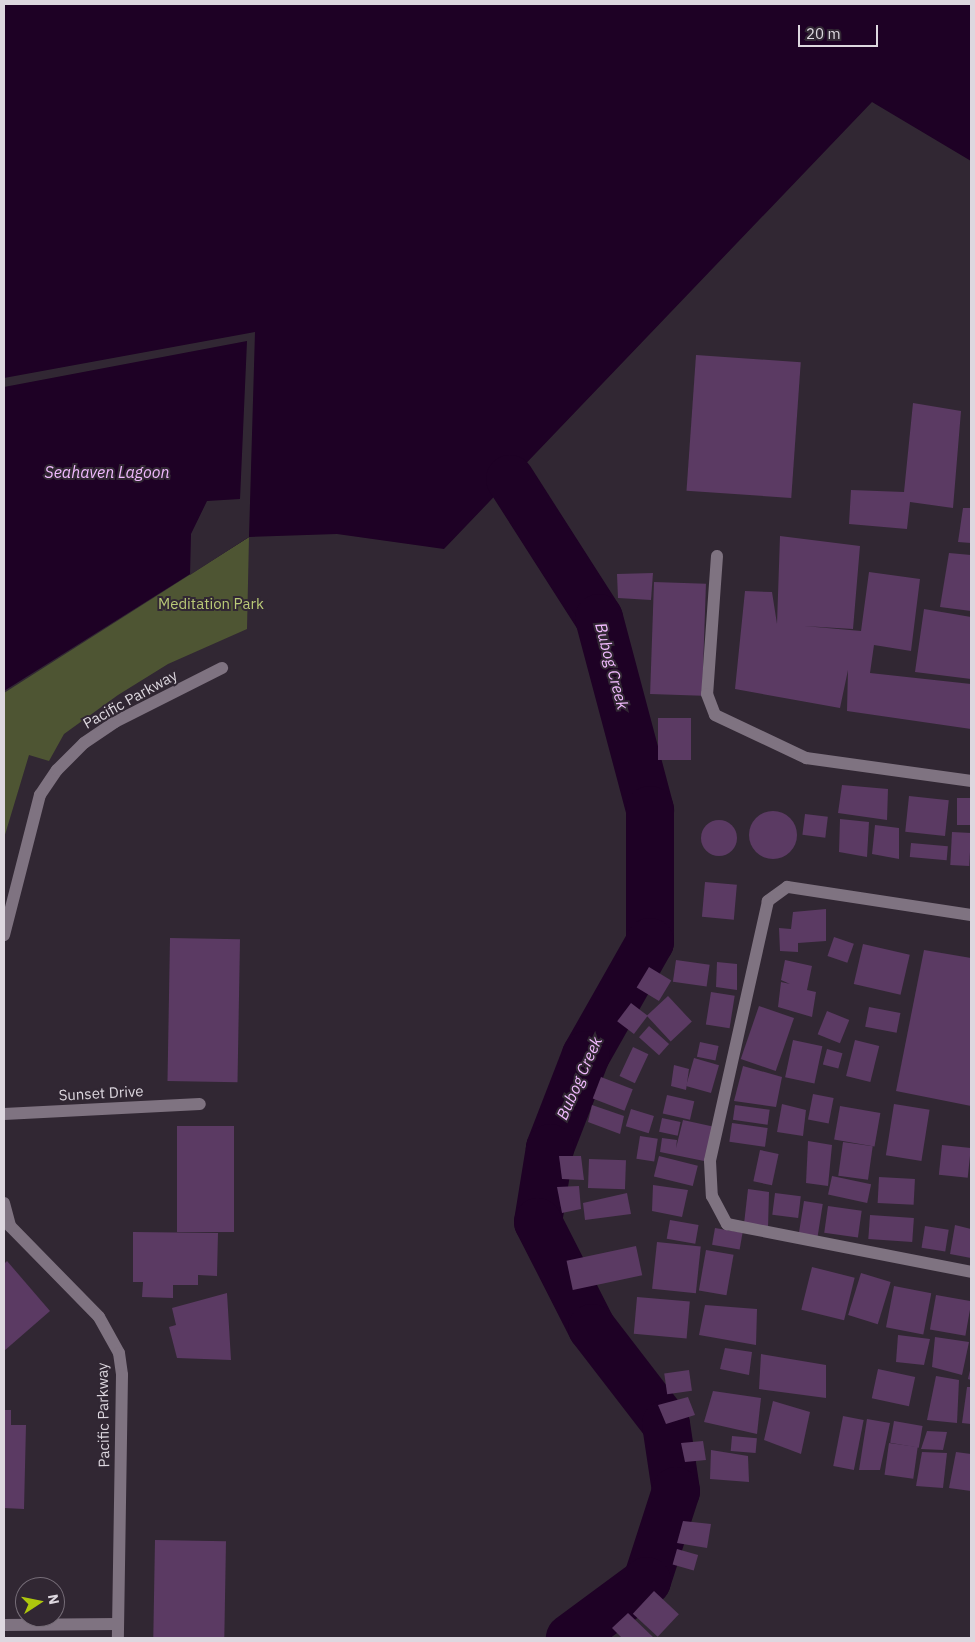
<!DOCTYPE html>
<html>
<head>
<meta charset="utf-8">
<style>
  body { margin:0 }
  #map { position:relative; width:975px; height:1642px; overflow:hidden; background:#312733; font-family:"IBM Plex Sans",sans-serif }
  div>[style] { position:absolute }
  .green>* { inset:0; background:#4e5533 }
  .water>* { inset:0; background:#1e0125 }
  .pier>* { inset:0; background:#312733 }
  .river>* { height:48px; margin:-24px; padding:0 24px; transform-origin:24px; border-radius:24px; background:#1e0125 }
  .building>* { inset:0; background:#5b3a63; transform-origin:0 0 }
  .round { border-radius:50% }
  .service>* { height:12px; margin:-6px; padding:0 6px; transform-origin:6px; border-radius:6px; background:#7f7381 }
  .minor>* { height:12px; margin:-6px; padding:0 6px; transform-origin:6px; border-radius:6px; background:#7f7381 }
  span { translate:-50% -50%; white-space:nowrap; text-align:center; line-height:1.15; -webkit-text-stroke:4px #312733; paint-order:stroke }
  .park-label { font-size:15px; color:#baca77 }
  .street-label { font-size:15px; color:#ddd7df }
  .water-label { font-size:16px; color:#f1bafe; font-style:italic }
  .frame { position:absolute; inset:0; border:5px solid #ddd7df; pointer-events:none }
  .north { position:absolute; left:15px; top:1577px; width:50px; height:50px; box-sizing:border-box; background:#312733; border:1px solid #766d78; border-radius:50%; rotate:79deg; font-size:14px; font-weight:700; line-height:20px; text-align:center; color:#ddd7df }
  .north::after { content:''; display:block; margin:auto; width:18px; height:22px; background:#adc60d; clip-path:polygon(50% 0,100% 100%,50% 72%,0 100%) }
  .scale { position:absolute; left:798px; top:25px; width:80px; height:22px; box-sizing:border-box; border:2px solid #ddd7df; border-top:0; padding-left:6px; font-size:15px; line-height:18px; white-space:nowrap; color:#ddd7df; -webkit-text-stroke:4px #312733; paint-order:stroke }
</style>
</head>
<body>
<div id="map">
  <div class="green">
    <div style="clip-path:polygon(249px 537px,247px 629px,168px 664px,118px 695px,64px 734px,49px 761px,29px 755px,4px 838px,4px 693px)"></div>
  </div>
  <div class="water">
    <div style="clip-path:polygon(4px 4px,971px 4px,971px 161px,872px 102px,444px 549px,337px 534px,249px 537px,4px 691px)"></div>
  </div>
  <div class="pier">
    <div style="clip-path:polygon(255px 332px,249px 537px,190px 575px,191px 534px,207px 501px,240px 499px,247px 341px,4px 387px,4px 378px)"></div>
  </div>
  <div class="river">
    <div style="left:510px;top:479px;width:165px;rotate:57.4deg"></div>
    <div style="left:599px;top:618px;width:199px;rotate:75.1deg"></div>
    <div style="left:650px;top:810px;width:132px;rotate:90deg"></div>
    <div style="left:650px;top:942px;width:130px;rotate:119.5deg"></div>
    <div style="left:586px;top:1055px;width:100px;rotate:111.2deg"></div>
    <div style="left:550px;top:1148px;width:75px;rotate:99.2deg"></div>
    <div style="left:538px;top:1222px;width:119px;rotate:63deg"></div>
    <div style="left:592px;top:1328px;width:121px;rotate:52.4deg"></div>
    <div style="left:666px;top:1424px;width:68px;rotate:81.5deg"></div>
    <div style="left:676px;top:1491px;width:95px;rotate:107.9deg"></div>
    <div style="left:647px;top:1581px;width:96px;rotate:143.5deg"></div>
  </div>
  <div class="building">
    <div style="left:696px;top:355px;width:105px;height:136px;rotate:4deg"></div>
    <div style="clip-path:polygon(913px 403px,961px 411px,953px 508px,910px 502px,907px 529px,849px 524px,851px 490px,904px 492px)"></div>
    <div style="clip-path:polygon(963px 508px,971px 508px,971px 543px,958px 542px)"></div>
    <div style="clip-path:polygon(780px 536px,860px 546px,853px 629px,804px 626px,861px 631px,869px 572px,920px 579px,911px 651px,874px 645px,870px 673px,971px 684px,971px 729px,847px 711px,848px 670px,840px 708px,735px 689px,745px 591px,772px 592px,777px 624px)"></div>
    <div style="clip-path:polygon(949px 553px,971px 555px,971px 611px,940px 607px)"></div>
    <div style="clip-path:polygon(653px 573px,651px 600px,618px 598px,617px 574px)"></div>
    <div style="left:654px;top:582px;width:52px;height:112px;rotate:2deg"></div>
    <div style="clip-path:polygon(924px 609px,971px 617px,971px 679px,915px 672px)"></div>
    <div style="left:658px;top:718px;width:33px;height:42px"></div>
    <div style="clip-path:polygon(842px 785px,888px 789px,887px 820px,838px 813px)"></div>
    <div style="left:909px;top:796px;width:40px;height:36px;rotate:6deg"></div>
    <div style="left:957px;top:798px;width:14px;height:27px"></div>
    <div class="round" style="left:749px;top:811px;width:48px;height:48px"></div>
    <div style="left:805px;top:814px;width:23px;height:21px;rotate:7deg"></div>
    <div style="clip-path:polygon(840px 819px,869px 822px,867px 857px,839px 852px)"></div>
    <div class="round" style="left:701px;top:820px;width:36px;height:36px"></div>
    <div style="clip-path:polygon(875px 825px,899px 828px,899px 859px,872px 854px)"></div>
    <div style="left:952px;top:832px;width:19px;height:33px;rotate:3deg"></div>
    <div style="left:911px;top:843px;width:37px;height:14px;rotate:5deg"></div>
    <div style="left:705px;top:882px;width:32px;height:35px;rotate:5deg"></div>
    <div style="clip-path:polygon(826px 909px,826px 941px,798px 943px,798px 952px,780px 951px,779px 928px,791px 929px,793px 912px)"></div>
    <div style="left:834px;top:937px;width:21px;height:20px;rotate:19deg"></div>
    <div style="left:170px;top:938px;width:70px;height:143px;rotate:1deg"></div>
    <div style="left:863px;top:944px;width:48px;height:41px;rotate:13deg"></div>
    <div style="clip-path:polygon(924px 950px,971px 958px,971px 1106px,896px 1091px)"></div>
    <div style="left:676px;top:960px;width:34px;height:22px;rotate:8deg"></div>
    <div style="clip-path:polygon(785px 960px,812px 966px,807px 990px,816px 992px,812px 1017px,778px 1007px,781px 982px,790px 984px,781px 980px)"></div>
    <div style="clip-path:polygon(717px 962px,737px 964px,737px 990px,716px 987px)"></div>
    <div style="left:649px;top:967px;width:26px;height:24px;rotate:31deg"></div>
    <div style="left:711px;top:992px;width:24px;height:33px;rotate:9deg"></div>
    <div style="left:668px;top:996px;width:35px;height:29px;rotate:47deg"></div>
    <div style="left:631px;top:1003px;width:21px;height:23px;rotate:37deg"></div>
    <div style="left:759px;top:1006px;width:37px;height:56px;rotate:19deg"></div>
    <div style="left:869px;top:1007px;width:32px;height:20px;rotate:11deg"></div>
    <div style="left:827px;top:1011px;width:24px;height:25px;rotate:22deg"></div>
    <div style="left:649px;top:1026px;width:27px;height:15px;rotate:42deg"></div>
    <div style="left:793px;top:1040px;width:30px;height:38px;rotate:12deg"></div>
    <div style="left:855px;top:1040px;width:25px;height:37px;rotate:14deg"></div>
    <div style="left:700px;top:1042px;width:19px;height:15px;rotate:12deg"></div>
    <div style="left:633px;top:1047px;width:17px;height:32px;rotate:25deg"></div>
    <div style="left:827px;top:1049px;width:16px;height:16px;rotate:15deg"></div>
    <div style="left:694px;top:1058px;width:26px;height:29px;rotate:16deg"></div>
    <div style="clip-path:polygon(674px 1065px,689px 1069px,686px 1090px,671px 1086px)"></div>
    <div style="clip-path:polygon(743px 1066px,782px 1077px,776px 1107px,734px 1101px)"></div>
    <div style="left:601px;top:1077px;width:34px;height:23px;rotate:21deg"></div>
    <div style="left:813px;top:1094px;width:21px;height:26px;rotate:11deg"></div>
    <div style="left:667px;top:1095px;width:28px;height:19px;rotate:13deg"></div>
    <div style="clip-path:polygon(782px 1104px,806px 1110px,803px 1136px,777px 1132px)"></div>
    <div style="left:894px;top:1104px;width:36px;height:52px;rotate:9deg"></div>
    <div style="clip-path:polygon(592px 1105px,624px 1116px,620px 1134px,588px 1122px)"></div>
    <div style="left:735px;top:1105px;width:35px;height:15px;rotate:8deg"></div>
    <div style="left:840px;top:1106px;width:41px;height:34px;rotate:10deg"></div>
    <div style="left:631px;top:1109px;width:24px;height:18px;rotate:17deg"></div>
    <div style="left:662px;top:1118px;width:19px;height:14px;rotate:12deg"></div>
    <div style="clip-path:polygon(683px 1120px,715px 1127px,709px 1162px,660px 1152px,662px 1138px,677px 1140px,676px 1148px)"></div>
    <div style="left:732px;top:1123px;width:36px;height:19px;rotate:8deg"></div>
    <div style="left:234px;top:1126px;width:106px;height:57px;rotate:90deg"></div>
    <div style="left:640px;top:1136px;width:18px;height:23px;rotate:9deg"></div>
    <div style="clip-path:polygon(808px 1141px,832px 1145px,828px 1186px,806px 1183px)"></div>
    <div style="left:843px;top:1142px;width:30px;height:34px;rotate:8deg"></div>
    <div style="left:942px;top:1145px;width:29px;height:30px;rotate:6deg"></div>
    <div style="left:760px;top:1150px;width:19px;height:32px;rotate:12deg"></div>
    <div style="clip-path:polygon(559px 1156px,581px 1156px,584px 1180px,562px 1179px)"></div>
    <div style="left:659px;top:1156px;width:40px;height:21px;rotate:14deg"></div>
    <div style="left:589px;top:1159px;width:37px;height:29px;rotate:2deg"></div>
    <div style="left:832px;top:1176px;width:40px;height:19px;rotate:12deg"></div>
    <div style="left:879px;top:1177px;width:36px;height:26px;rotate:3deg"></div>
    <div style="clip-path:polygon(653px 1185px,688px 1190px,682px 1217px,652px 1211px)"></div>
    <div style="clip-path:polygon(579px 1186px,581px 1209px,562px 1213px,557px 1187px)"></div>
    <div style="clip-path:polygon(748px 1189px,769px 1192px,768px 1228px,744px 1224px)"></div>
    <div style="clip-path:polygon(627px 1193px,631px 1214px,585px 1220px,583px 1203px)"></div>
    <div style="left:775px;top:1193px;width:26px;height:22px;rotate:7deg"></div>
    <div style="left:804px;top:1201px;width:19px;height:34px;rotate:9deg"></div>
    <div style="left:828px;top:1206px;width:34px;height:27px;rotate:8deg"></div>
    <div style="left:870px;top:1215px;width:44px;height:24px;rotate:4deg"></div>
    <div style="left:670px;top:1220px;width:29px;height:19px;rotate:10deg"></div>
    <div style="clip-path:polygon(955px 1225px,971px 1229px,971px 1258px,950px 1254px)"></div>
    <div style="left:925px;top:1226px;width:24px;height:22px;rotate:9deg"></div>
    <div style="left:715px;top:1228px;width:28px;height:17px;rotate:10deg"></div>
    <div style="clip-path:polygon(133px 1232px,218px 1233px,217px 1276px,198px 1275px,198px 1285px,173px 1285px,173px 1298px,142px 1297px,143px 1282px,133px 1282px)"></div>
    <div style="left:657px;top:1242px;width:44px;height:47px;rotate:6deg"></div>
    <div style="left:636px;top:1246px;width:30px;height:71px;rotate:78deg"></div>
    <div style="left:706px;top:1250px;width:28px;height:41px;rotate:10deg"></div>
    <div style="clip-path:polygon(7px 1261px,50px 1311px,4px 1351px,4px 1264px)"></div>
    <div style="left:812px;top:1267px;width:44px;height:44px;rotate:14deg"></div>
    <div style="left:861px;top:1273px;width:31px;height:44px;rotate:17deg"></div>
    <div style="left:894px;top:1286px;width:38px;height:42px;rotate:11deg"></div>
    <div style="clip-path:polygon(227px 1293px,231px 1360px,177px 1358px,169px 1327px,176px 1325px,172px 1308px)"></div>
    <div style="left:936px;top:1295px;width:36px;height:35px;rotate:10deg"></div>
    <div style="left:637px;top:1297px;width:53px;height:37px;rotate:5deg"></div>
    <div style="clip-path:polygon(705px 1305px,757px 1309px,756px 1345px,699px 1335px)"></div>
    <div style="clip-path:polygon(898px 1335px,930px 1339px,924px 1365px,896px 1362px)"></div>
    <div style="clip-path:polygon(935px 1337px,969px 1342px,962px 1375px,932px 1367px)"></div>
    <div style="clip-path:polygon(725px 1348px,752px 1352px,749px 1375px,720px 1369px)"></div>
    <div style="clip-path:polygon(761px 1354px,826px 1365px,826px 1398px,759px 1389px)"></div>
    <div style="clip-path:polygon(971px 1366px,971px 1380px,968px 1379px)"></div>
    <div style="left:878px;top:1369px;width:38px;height:30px;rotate:12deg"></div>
    <div style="left:689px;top:1370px;width:21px;height:25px;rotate:82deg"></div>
    <div style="clip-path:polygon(936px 1376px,959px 1380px,957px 1423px,927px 1420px)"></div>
    <div style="clip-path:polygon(967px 1387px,971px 1387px,971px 1424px,962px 1423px)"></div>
    <div style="clip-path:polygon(713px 1391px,761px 1398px,757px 1434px,704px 1422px)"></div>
    <div style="clip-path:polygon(688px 1397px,695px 1415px,666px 1424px,658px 1405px)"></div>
    <div style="clip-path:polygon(773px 1401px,810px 1412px,801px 1454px,764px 1440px)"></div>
    <div style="clip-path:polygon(4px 1410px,11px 1410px,11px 1425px,26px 1425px,24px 1509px,4px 1508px)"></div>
    <div style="left:843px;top:1416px;width:21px;height:51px;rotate:11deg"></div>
    <div style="clip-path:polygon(867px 1419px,890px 1423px,880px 1470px,859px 1470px)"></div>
    <div style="left:894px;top:1421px;width:29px;height:22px;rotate:10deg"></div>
    <div style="clip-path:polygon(927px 1431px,947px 1432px,943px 1450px,921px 1449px)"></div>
    <div style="left:732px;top:1436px;width:25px;height:15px;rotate:5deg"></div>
    <div style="clip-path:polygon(703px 1441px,706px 1460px,685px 1462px,681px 1443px)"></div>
    <div style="left:889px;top:1443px;width:29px;height:32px;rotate:8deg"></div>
    <div style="clip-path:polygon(711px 1450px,748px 1456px,749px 1482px,710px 1479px)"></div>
    <div style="clip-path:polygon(922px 1452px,947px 1453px,943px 1488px,916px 1486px)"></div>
    <div style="clip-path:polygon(956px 1452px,971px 1454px,971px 1491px,949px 1488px)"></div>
    <div style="clip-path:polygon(683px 1521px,711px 1524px,707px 1548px,677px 1543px)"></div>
    <div style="left:155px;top:1540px;width:71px;height:98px;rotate:1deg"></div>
    <div style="left:677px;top:1549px;width:22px;height:16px;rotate:16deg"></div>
    <div style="left:654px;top:1591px;width:34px;height:31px;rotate:43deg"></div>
    <div style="clip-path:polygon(628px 1613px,654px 1638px,622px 1638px,612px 1628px)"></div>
  </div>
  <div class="service">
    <div style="left:717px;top:556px;width:138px;rotate:94.1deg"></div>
    <div style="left:707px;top:694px;width:22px;rotate:69deg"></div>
    <div style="left:715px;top:715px;width:101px;rotate:25.3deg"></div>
    <div style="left:806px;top:758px;width:167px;rotate:7.9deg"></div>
  </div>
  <div class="minor">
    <div style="left:971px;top:915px;width:186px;rotate:-171.3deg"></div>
    <div style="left:787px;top:887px;width:24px;rotate:144deg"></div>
    <div style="left:768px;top:901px;width:266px;rotate:102.6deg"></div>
    <div style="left:710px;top:1161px;width:35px;rotate:87deg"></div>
    <div style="left:712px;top:1196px;width:32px;rotate:62deg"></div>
    <div style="left:727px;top:1224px;width:249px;rotate:11.1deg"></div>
    <div style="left:4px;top:935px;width:145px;rotate:-75.6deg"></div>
    <div style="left:40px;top:795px;width:30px;rotate:-56deg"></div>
    <div style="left:57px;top:770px;width:38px;rotate:-45deg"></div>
    <div style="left:84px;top:743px;width:37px;rotate:-34deg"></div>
    <div style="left:115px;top:722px;width:120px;rotate:-26.8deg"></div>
    <div style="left:4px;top:1114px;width:196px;rotate:-2.9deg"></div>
    <div style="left:4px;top:1203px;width:24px;rotate:75deg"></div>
    <div style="left:10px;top:1226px;width:127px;rotate:45.6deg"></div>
    <div style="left:99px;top:1317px;width:41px;rotate:60.9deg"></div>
    <div style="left:119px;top:1353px;width:22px;rotate:82deg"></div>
    <div style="left:122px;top:1375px;width:263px;rotate:90.9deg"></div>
    <div style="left:4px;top:1625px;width:114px;rotate:-0.5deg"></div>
  </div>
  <div class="park-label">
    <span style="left:211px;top:604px">Meditation Park</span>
  </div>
  <div class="street-label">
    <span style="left:130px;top:699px;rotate:-29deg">Pacific Parkway</span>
    <span style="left:101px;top:1093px;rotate:-3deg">Sunset Drive</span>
    <span style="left:103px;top:1415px;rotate:-91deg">Pacific Parkway</span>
  </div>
  <div class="water-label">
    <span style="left:107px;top:472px">Seahaven Lagoon</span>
    <span style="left:612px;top:666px;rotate:75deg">Bubog Creek</span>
    <span style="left:579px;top:1078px;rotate:-66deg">Bubog Creek</span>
  </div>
  <div class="frame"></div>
  <div class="north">N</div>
  <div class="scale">20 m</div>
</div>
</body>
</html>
